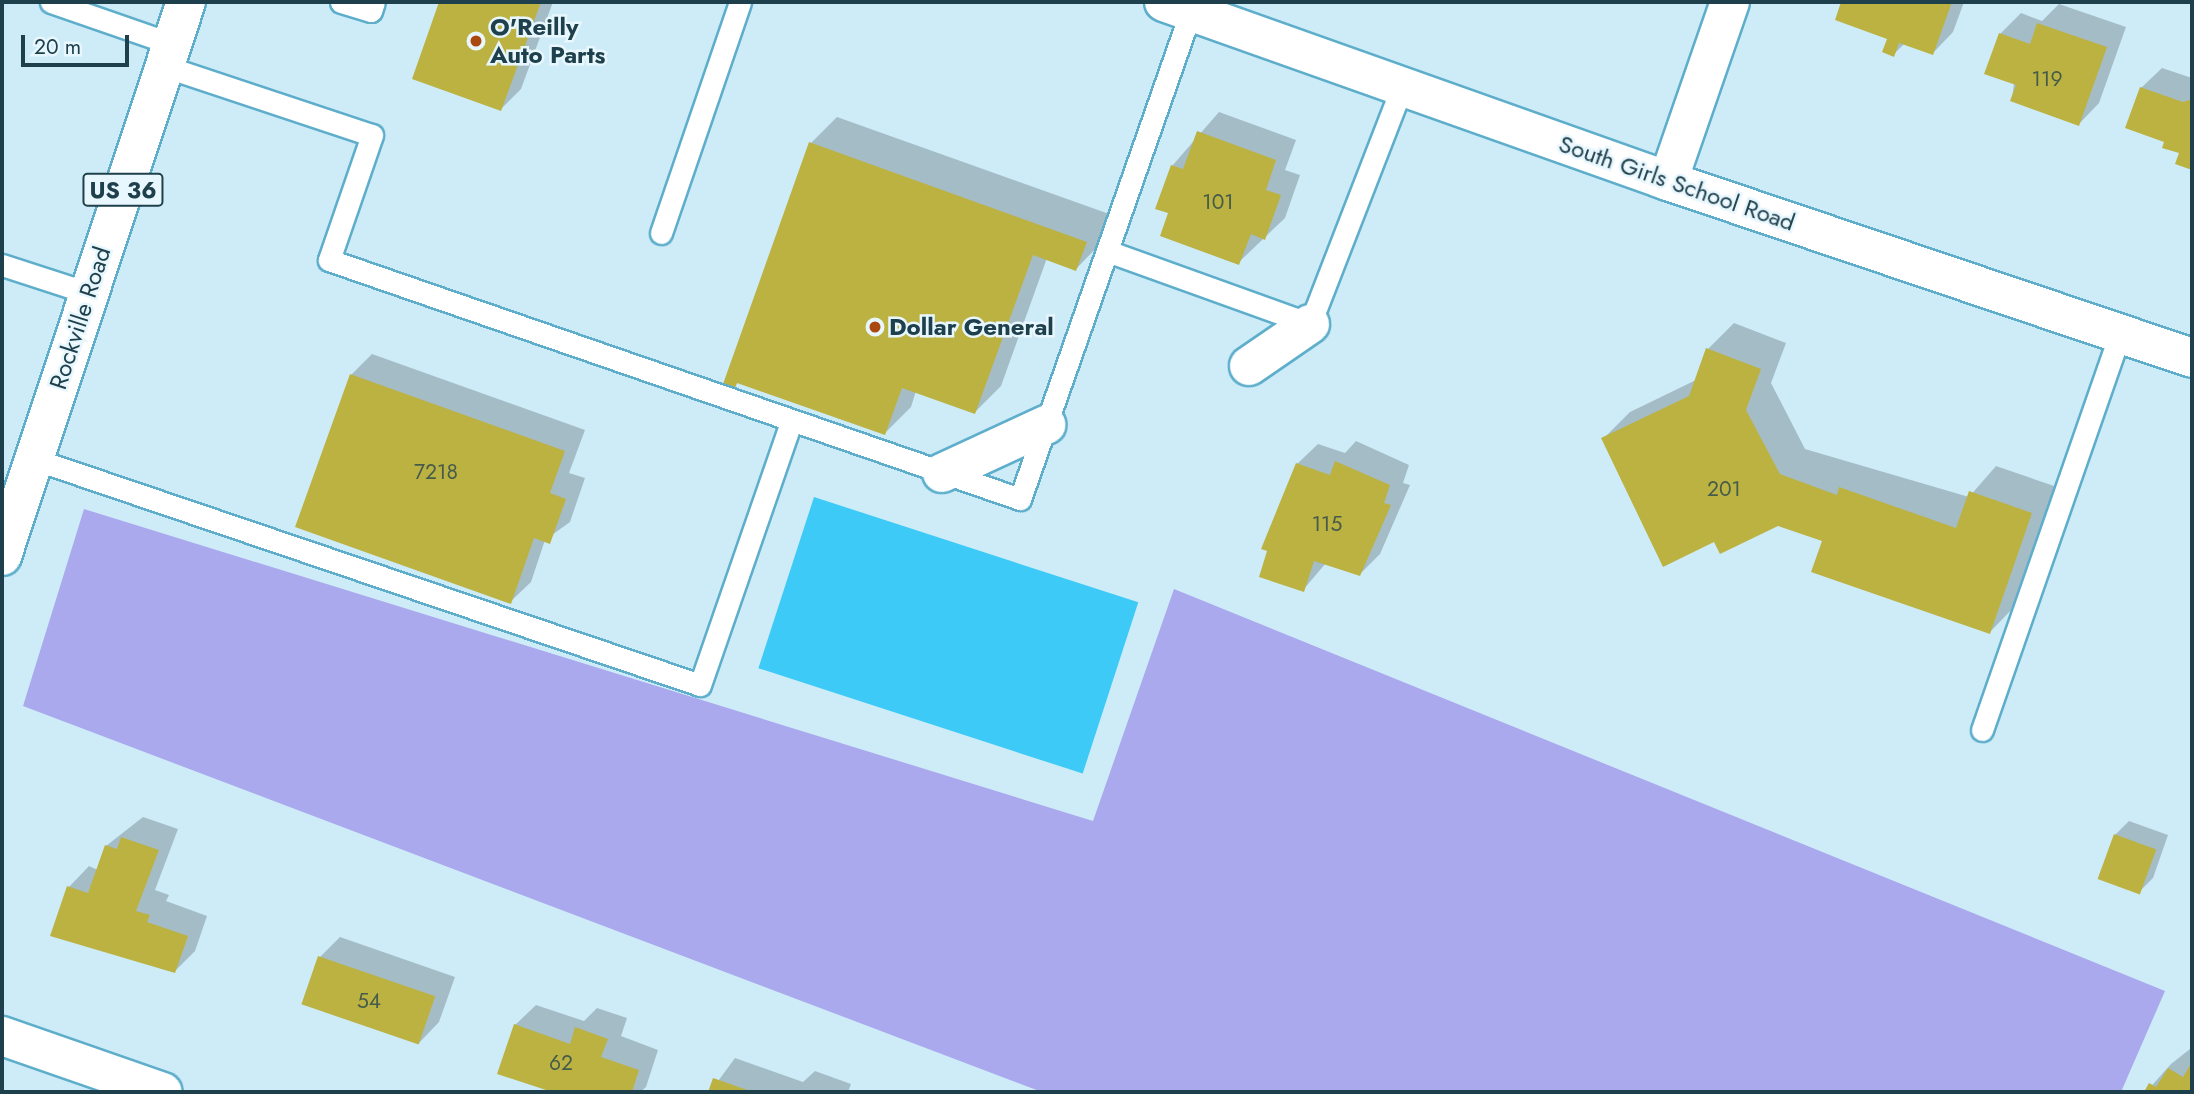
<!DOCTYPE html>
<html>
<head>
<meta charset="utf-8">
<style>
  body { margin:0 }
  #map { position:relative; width:2194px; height:1094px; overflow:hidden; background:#ceecf8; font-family:Jost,sans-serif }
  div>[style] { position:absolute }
  .forest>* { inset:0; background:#aaa9ee }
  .water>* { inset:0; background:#3dcaf7; transform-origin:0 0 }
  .shadow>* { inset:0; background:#0003 }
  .building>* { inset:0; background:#bcb242; transform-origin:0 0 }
  .roads { filter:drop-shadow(2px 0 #5eaecb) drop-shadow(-2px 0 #5eaecb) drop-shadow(0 2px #5eaecb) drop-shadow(0 -2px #5eaecb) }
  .service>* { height:21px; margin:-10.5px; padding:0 10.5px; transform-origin:10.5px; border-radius:10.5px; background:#fff }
  .minor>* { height:38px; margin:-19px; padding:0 19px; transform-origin:19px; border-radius:19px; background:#fff }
  .secondary>* { height:38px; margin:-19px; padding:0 19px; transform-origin:19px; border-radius:19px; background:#fff }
  .primary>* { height:38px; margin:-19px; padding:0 19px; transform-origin:19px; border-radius:19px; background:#fff }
  .dots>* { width:19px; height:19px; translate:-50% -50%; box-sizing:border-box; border:4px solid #e8f6fd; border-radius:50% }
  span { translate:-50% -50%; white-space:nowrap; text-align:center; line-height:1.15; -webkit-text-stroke:5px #e8f6fd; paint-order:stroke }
  .number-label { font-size:21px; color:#465c4a }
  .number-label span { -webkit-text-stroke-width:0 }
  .shield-label span { padding:2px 5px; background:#e8f6fd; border:2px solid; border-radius:5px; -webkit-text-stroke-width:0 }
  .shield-label { font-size:23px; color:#1e404c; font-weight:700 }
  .poi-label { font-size:24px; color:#1e404c; font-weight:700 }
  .left { translate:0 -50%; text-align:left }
  .street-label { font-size:24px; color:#1e404c }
  .frame { position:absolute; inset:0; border:4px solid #1e404c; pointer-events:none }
  .scale { position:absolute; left:21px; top:35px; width:108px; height:32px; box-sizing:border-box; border:4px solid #1e404c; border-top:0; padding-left:9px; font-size:21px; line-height:24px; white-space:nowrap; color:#1e404c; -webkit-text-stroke:5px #e8f6fd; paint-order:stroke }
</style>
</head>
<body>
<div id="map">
  <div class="forest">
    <div style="clip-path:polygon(84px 509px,1093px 821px,1174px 589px,2165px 991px,2121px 1092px,1042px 1092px,23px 706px)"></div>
  </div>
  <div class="water">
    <div style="left:814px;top:497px;width:341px;height:180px;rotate:18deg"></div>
  </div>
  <div class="shadow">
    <div style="clip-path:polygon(441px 2px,553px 2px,521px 89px,501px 109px,414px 78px)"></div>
    <div style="clip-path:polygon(1843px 2px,1964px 2px,1953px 32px,1933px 53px,1905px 43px,1893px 55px,1889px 38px,1837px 19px)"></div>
    <div style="clip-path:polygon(2059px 4px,2126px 27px,2099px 103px,2079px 124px,2012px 100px,2014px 83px,2000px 34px,2021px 13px,2042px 21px)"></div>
    <div style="clip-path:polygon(2162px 68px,2192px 78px,2192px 168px,2177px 163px,2181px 152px,2166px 141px,2141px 88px)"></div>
    <div style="clip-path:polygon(1219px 112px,1296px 140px,1285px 170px,1300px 175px,1285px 218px,1238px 263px,1170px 212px,1172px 166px)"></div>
    <div style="clip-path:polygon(837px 117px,1112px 215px,1102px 242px,1076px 269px,1047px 258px,1001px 386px,975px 412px,916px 391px,911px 407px,885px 433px,739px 381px,734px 386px,811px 143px)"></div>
    <div style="clip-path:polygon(1734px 323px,1786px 343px,1771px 383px,1805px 449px,1969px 497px,1996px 466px,2057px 487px,2016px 605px,1990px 632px,1824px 540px,1778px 524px,1715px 540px,1604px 438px,1630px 412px,1696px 380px,1708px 349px)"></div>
    <div style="clip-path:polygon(372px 354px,585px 430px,569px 473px,585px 478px,570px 522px,545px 540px,531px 582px,510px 602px,351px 375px)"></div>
    <div style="clip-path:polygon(1356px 441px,1409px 465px,1403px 483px,1410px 485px,1380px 554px,1360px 574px,1326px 563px,1303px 590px,1297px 464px,1318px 444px,1345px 453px)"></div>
    <div style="clip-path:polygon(143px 817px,178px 829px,155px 890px,169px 895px,166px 901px,207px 916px,195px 951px,174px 972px,69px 887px,89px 866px,98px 870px,106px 846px)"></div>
    <div style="clip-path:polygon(2129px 821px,2168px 835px,2153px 878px,2139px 892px,2115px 835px)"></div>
    <div style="clip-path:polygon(340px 937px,455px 977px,439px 1022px,419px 1043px,320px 957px)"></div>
    <div style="clip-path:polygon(536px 1005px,584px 1021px,597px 1008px,627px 1018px,621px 1036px,658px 1050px,646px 1087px,640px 1092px,572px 1092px,500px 1072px,515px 1025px)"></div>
    <div style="clip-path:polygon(2190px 1049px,2192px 1092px,2146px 1092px,2171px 1064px)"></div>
    <div style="clip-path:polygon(735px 1058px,803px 1082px,815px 1071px,851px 1084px,848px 1092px,710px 1092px)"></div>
  </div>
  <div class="building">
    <div style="clip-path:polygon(439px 2px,541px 2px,501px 111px,412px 79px)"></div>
    <div style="clip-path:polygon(1841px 2px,1952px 2px,1933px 55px,1899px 43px,1894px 57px,1882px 52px,1887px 39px,1835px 20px)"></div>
    <div style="clip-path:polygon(2037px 23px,2107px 47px,2079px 126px,2010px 101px,2016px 85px,1984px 74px,1999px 33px,2030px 44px)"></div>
    <div style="clip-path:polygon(2140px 87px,2183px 102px,2192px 99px,2192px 170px,2175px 164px,2179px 153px,2162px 148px,2164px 142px,2125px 128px)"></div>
    <div style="clip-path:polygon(1197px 131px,1276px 160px,1266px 190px,1281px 195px,1265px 240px,1251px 234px,1239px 265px,1160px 236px,1168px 213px,1155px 209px,1171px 165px,1183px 169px)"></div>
    <div style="clip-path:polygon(809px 142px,1087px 242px,1076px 271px,1033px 255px,975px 414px,902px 388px,885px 435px,737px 383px,735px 388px,723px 384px)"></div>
    <div style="clip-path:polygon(1706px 348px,1761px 369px,1746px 410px,1780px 474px,1837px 495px,1839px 487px,1956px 528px,1969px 491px,2032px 513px,1990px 634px,1811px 572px,1822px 541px,1778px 526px,1720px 554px,1714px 542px,1663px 567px,1601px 438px,1689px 396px)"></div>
    <div style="clip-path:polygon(350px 374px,565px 451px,550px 493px,566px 499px,550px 544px,534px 538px,511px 604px,295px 527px)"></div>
    <div style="clip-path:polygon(1335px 461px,1390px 485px,1384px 503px,1391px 505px,1360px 576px,1314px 561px,1304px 592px,1259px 577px,1267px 551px,1261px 549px,1296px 463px,1330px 475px)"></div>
    <div style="left:2114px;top:834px;width:45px;height:48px;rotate:20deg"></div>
    <div style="clip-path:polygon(121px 837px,159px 850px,136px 911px,150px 915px,147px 922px,188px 936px,175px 973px,50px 936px,67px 886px,88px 893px,105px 845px,117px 849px)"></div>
    <div style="left:318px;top:956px;width:124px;height:51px;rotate:19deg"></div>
    <div style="clip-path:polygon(514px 1024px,570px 1044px,575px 1027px,608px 1039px,601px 1057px,639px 1070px,632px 1092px,552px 1092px,497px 1074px)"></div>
    <div style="clip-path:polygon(2192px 1062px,2192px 1092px,2144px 1092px,2149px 1083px,2156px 1087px,2168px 1068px,2183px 1077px)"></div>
    <div style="clip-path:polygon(713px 1078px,753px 1092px,708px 1092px)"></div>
  </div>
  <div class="roads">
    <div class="service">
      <div style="left:51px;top:2px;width:128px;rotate:19.1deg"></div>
      <div style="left:341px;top:2px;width:31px;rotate:17deg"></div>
      <div style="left:371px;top:11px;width:9px;rotate:-72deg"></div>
      <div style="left:164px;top:66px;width:219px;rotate:18.4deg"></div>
      <div style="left:372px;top:135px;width:132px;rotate:109deg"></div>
      <div style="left:329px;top:260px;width:731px;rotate:19.08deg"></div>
      <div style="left:1020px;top:499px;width:517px;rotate:-70.69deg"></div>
      <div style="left:661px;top:233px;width:244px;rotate:-71.1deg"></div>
      <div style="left:1107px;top:251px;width:216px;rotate:19.8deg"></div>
      <div style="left:1310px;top:324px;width:254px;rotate:-68.8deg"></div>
      <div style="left:2px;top:265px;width:90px;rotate:18deg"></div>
      <div style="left:34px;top:459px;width:703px;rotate:18.74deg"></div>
      <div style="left:700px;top:685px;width:278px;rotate:-70.9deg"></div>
      <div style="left:1982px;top:730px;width:419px;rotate:-70.8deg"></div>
    </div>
    <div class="minor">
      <div style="left:1668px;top:181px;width:189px;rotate:-70.9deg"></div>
      <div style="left:1249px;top:366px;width:74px;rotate:-34.5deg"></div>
      <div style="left:942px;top:473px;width:115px;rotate:-24.8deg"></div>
      <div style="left:2px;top:1036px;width:170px;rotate:19.2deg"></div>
    </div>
    <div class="secondary">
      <div style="left:1164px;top:2px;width:535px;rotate:19.55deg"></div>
      <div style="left:1668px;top:181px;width:553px;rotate:18.66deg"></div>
    </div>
    <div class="primary">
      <div style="left:2px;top:556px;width:584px;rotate:-71.63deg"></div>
    </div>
  </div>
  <div class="dots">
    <div style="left:476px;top:41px;background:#ab4810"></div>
    <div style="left:875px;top:327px;background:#ab4810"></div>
  </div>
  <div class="number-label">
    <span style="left:2047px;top:79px">119</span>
    <span style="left:1218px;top:202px">101</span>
    <span style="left:436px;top:472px">7218</span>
    <span style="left:1724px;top:489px">201</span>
    <span style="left:1327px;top:524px">115</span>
    <span style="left:369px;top:1001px">54</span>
    <span style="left:561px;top:1063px">62</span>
  </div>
  <div class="shield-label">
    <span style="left:123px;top:190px">US 36</span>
  </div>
  <div class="poi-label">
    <span class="left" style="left:490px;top:41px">O'Reilly<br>Auto Parts</span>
    <span class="left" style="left:889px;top:327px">Dollar General</span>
  </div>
  <div class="street-label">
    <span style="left:1677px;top:183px;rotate:19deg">South Girls School Road</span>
    <span style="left:80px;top:318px;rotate:-72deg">Rockville Road</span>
  </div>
  <div class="frame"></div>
  <div class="scale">20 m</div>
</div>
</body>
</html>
